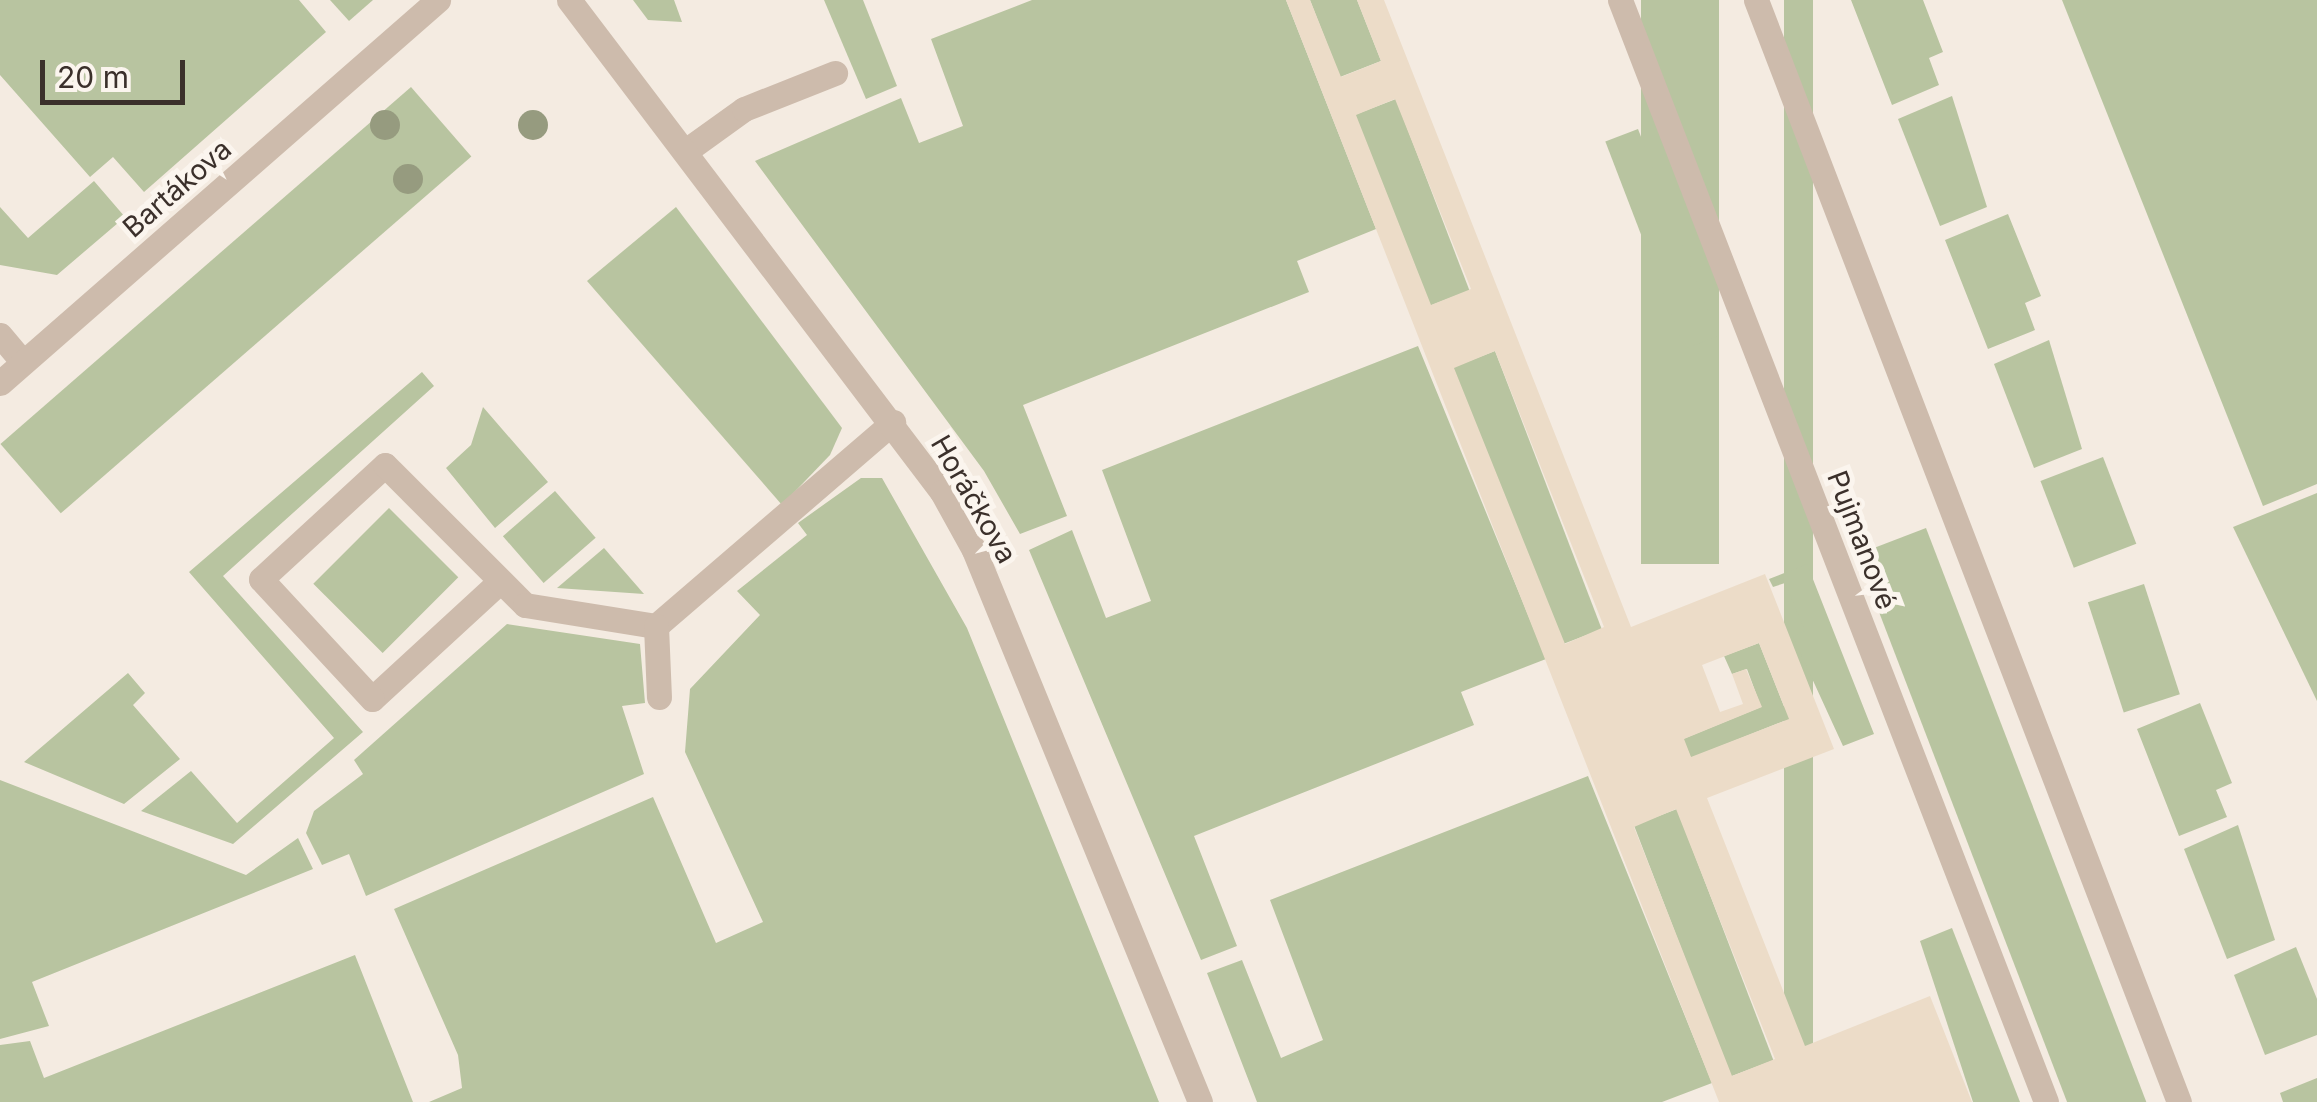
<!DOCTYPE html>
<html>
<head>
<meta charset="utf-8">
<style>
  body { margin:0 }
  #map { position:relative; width:2317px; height:1102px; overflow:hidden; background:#f4ebe1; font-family:Inter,sans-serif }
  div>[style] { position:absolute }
  .green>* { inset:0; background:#b8c4a0; transform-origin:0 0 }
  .plaza>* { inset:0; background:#ecdcc8 }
  .service>* { height:25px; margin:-12.5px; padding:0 12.5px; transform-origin:12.5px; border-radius:12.5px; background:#cdbbac }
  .minor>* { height:25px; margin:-12.5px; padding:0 12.5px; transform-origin:12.5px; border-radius:12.5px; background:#cdbbac }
  .trees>* { width:30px; height:30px; margin:-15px; border-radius:50%; background:#969b7f }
  span { translate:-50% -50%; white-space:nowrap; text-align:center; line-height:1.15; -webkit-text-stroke:10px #fbf5ee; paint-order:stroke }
  .street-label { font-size:28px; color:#3b302b }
  .scale { position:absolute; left:40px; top:60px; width:145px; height:45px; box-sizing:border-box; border:5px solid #3b302b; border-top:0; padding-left:12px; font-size:30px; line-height:35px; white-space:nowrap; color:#3b302b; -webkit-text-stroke:8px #fbf5ee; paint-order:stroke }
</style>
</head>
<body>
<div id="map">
  <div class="green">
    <div style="clip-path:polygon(0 0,299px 0,326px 32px,144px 192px,113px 157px,90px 177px,0 75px)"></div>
    <div style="clip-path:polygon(330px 0,373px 0,349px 21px)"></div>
    <div style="clip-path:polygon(633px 0,674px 0,682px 22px,648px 20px)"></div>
    <div style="clip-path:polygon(824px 0,863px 0,897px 86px,866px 99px)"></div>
    <div style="clip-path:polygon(1032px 0,1286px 0,1376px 229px,1297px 261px,1309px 292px,1023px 405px,1067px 516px,1020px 534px,984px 471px,755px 161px,901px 98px,919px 143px,963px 126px,931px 39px)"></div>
    <div style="clip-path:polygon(1310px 0,1357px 0,1381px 61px,1340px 77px)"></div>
    <div style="left:1641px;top:0;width:78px;height:564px"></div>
    <div style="left:1784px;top:0;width:29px;height:1184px"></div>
    <div style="clip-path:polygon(1851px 0,1923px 0,1943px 52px,1929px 58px,1939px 85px,1892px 105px)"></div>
    <div style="clip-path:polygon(2062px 0,2317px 0,2317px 484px,2263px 506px)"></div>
    <div style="left:411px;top:87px;width:92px;height:544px;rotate:49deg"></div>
    <div style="clip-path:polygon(1952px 96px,1987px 207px,1940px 226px,1898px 119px)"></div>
    <div style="left:1396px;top:99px;width:205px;height:44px;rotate:69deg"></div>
    <div style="left:1638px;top:129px;width:222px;height:35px;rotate:69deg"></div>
    <div style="clip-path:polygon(94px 181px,125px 217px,57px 275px,0 265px,0 207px,28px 238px)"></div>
    <div style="clip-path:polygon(676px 207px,842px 428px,830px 455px,782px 505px,587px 281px)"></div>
    <div style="clip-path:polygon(2008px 214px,2041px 296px,2025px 303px,2035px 330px,1988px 349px,1945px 240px)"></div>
    <div style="clip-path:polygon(2049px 340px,2082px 449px,2034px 468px,1994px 364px)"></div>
    <div style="clip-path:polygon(1418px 346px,1546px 659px,1461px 692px,1474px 725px,1194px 836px,1237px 946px,1201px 960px,1029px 550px,1072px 530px,1106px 618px,1151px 601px,1102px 470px)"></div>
    <div style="left:1495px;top:351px;width:298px;height:45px;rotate:69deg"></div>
    <div style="clip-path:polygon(422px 372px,434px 386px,223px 576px,363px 732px,233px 844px,141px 811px,191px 771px,237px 823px,334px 738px,189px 572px)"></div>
    <div style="clip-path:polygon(483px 407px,548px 482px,495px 528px,446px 468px,471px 445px)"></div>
    <div style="left:2103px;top:457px;width:93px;height:67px;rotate:69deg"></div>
    <div style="clip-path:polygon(861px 478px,882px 478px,967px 628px,1159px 1102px,429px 1102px,462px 1088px,458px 1055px,394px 909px,653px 797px,716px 943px,763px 922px,685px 752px,690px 689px,760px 615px,737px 591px,807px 535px,798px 523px)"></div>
    <div style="left:555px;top:491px;width:62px;height:69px;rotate:49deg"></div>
    <div style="clip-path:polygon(2317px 493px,2317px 701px,2233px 527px)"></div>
    <div style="left:389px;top:508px;width:98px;height:107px;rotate:45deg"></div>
    <div style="left:1926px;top:528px;width:617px;height:74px;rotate:69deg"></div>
    <div style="clip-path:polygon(604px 548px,644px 594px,557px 588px)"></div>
    <div style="clip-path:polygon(1807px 564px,1874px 734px,1843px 746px,1793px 637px,1805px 631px,1785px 583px,1773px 587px,1769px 579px)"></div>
    <div style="left:2144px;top:584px;width:116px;height:59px;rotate:72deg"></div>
    <div style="clip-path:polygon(507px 624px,640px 644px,645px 703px,622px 706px,644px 774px,366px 896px,349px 854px,322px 865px,306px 833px,314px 811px,363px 774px,354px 760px)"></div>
    <div style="clip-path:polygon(1759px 643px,1789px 719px,1691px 758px,1683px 739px,1761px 707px,1747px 669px,1732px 674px,1724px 656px)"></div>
    <div style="clip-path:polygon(128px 673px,145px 693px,133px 705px,180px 759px,124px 804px,24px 762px)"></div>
    <div style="clip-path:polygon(2200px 703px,2232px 783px,2216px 790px,2227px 817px,2179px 836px,2137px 729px)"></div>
    <div style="clip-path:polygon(1588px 776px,1712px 1083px,1662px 1102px,1257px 1102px,1207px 973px,1242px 960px,1281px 1058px,1323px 1040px,1270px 900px)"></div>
    <div style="clip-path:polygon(0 780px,246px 875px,298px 838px,313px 869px,32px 982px,49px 1026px,0 1039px)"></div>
    <div style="left:1677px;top:809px;width:269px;height:46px;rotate:69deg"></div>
    <div style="clip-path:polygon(2238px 825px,2275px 940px,2227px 959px,2184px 849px)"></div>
    <div style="clip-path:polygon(1952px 928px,2020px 1102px,1973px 1102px,1920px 941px)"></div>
    <div style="clip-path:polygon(2296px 947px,2317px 999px,2317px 1035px,2265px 1055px,2234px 975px)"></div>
    <div style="clip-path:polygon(355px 955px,413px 1102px,0 1102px,0 1045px,30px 1041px,44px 1078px)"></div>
    <div style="clip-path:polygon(2317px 1078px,2317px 1102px,2283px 1102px,2280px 1093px)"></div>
  </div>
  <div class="plaza">
    <div style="clip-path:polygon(evenodd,1286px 0,1310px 0,1341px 77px,1381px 61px,1357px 0,1384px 0,1631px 627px,1765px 574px,1834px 749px,1707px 798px,1805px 1046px,1930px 996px,1972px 1102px,1719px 1102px,1286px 0,1395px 99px,1471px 289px,1431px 305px,1356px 115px,1395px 99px,1286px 0,1495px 351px,1604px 627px,1565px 644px,1454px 368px,1495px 351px,1286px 0,1759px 643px,1789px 719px,1691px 757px,1684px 739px,1762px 707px,1746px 669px,1732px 674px,1743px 704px,1720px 712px,1702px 665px,1759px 643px,1286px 0,1676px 809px,1775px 1059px,1732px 1076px,1634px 827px,1676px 809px)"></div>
  </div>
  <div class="service">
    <div style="left:687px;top:150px;width:70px;rotate:-35.7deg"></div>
    <div style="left:744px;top:109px;width:98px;rotate:-21.6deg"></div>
    <div style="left:496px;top:585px;width:168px;rotate:137.4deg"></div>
    <div style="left:372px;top:699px;width:163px;rotate:-132.8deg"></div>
    <div style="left:261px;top:579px;width:168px;rotate:-42.6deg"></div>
    <div style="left:385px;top:465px;width:198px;rotate:45deg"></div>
    <div style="left:525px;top:605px;width:133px;rotate:9.1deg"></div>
    <div style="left:656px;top:626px;width:313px;rotate:-40.7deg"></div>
    <div style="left:656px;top:626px;width:71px;rotate:87.6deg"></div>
  </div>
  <div class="minor">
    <div style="left:569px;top:0;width:617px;rotate:52.83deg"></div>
    <div style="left:942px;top:492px;width:66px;rotate:61.1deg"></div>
    <div style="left:974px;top:550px;width:596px;rotate:67.73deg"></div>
    <div style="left:1620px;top:0;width:1181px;rotate:68.86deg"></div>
    <div style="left:1756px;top:0;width:1180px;rotate:69deg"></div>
    <div style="left:0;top:335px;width:35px;rotate:50deg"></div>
    <div style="left:0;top:383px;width:582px;rotate:-41.17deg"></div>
  </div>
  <div class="trees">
    <div style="left:385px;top:125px"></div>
    <div style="left:533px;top:125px"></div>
    <div style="left:408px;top:179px"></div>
  </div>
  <div class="street-label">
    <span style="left:177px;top:188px;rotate:-41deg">Bartákova</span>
    <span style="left:974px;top:499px;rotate:60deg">Horáčkova</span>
    <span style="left:1862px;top:540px;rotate:69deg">Pujmanové</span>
  </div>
  <div class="scale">20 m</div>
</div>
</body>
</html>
